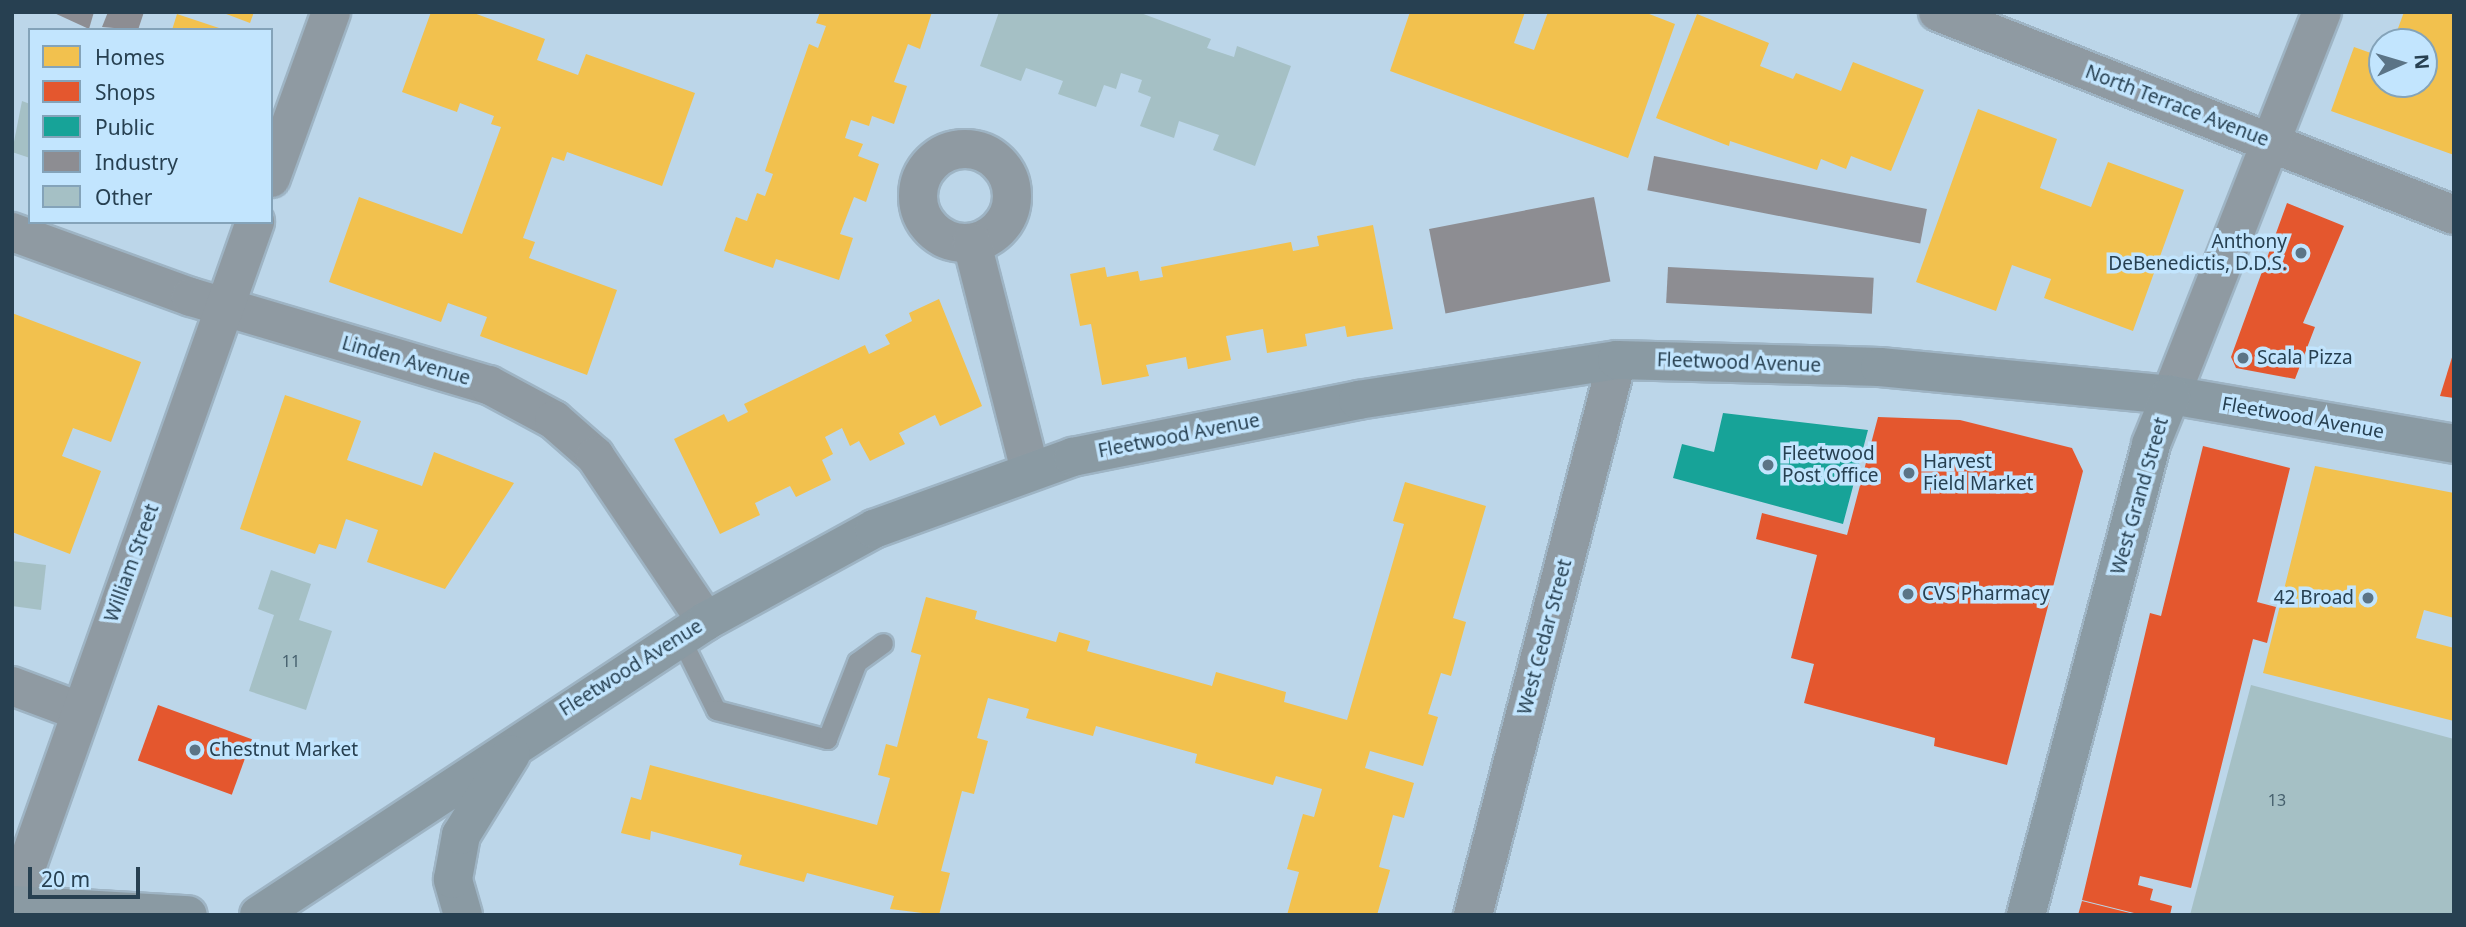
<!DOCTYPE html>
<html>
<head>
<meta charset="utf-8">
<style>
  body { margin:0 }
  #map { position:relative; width:2466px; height:927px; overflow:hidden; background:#bcd6e9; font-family:"Noto Sans",sans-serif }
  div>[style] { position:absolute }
  .homes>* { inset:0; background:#f2c14e }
  .shops>* { inset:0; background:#e4572e; transform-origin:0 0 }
  .public>* { inset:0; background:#17a398 }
  .industry>* { inset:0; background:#8d8d92; transform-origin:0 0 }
  .building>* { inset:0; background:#a5c0c5 }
  .roads { filter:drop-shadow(2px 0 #9eb4c4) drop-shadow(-2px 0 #9eb4c4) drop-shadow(0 2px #9eb4c4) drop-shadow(0 -2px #9eb4c4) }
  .lane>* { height:19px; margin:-9.5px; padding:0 9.5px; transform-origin:9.5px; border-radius:9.5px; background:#8f9aa2 }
  .street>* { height:38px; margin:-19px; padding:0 19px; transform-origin:19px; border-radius:19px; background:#8f9aa2 }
  .street>.ring { margin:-19px; padding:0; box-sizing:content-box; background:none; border:38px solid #8f9aa2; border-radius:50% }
  .secondary>* { height:38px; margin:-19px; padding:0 19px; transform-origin:19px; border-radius:19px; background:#8a9aa3 }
  .dots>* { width:19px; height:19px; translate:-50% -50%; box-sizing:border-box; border:4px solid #c2e5fe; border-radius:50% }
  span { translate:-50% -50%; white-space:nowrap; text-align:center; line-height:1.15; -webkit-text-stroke:7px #c2e5fe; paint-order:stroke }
  .number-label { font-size:16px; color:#46606e }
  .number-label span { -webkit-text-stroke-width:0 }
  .street-label { font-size:19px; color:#274051 }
  .poi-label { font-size:19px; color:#274051 }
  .right { translate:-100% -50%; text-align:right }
  .left { translate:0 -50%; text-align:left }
  .frame { position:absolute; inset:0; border:14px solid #274051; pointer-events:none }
  .legend { position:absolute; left:28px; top:28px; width:245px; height:196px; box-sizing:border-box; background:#c2e5fe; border:2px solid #84a3b9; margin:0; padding:9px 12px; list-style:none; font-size:21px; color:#274051 }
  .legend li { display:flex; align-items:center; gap:14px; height:35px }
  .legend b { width:35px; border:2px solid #84a3b9 }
  .north { position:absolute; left:2368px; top:28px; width:70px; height:70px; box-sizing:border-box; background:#c2e5fe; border:2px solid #84a3b9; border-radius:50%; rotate:86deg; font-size:19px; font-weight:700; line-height:28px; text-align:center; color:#274051 }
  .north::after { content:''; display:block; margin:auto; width:24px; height:32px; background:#5b7486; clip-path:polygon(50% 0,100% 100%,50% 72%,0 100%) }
  .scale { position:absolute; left:28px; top:867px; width:112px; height:32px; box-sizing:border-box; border:4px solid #274051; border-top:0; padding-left:9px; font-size:21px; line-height:24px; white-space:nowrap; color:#274051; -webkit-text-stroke:5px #c2e5fe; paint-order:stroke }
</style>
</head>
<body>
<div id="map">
  <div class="homes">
    <div style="clip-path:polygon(221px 12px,254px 12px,250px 23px)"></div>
    <div style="clip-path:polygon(431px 12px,471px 12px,545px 39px,537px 60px,578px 75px,586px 54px,695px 93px,662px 186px,567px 152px,564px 161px,552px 157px,523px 238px,535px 242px,529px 258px,617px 290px,587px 375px,480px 336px,487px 317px,448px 303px,441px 322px,329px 282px,359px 197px,462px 234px,501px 127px,491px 124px,494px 116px,460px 103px,457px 112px,402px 92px)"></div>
    <div style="clip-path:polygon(820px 12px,932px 12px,920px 49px,908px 44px,894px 82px,907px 86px,894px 124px,872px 116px,869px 126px,851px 120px,845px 138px,863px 144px,858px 156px,879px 164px,866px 202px,854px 197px,840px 234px,853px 238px,839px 280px,776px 259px,773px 268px,724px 251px,736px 217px,747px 221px,757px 193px,765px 196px,773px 174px,765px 171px,809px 44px,818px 48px,826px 26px,816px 23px)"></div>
    <div style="clip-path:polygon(1410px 12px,1525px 12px,1514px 43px,1534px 50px,1548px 12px,1644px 12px,1675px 24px,1628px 158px,1390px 71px)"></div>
    <div style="clip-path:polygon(2404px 12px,2454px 12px,2454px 155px,2331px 111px,2354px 47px,2382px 57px,2382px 84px,2424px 84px,2424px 42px,2393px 42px)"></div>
    <div style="clip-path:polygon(177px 14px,222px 29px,222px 30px,172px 30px)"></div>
    <div style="clip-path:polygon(1697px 14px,1769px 43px,1760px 66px,1793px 79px,1796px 73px,1841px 91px,1853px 62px,1924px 90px,1891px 171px,1851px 156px,1846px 169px,1821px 159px,1817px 170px,1730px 141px,1729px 146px,1656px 118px)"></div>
    <div style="clip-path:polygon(1978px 109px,2057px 139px,2040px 188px,2091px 207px,2108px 162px,2184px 190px,2133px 331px,2044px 298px,2051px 279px,2012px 265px,1996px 311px,1916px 282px)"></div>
    <div style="clip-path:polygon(1373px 225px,1393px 329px,1347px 337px,1345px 326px,1305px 334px,1307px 346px,1267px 353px,1263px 329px,1226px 336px,1231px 360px,1188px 369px,1186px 357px,1146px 365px,1149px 376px,1102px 385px,1091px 324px,1080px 326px,1070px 274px,1105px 267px,1107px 277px,1138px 271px,1140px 281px,1163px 277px,1161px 267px,1291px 242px,1293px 251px,1319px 246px,1317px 236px)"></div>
    <div style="clip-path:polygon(939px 299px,982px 406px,940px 426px,935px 415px,899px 433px,905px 444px,870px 461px,859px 441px,850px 446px,842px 428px,825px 437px,833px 454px,822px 460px,831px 480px,796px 497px,790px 486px,755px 503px,760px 515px,720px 534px,674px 439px,724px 414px,728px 422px,748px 412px,744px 404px,865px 345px,869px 354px,890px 344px,885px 335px,912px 321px,909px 313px)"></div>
    <div style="clip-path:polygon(12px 313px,141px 362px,111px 442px,73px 428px,62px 456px,101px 471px,70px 554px,12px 532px)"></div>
    <div style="clip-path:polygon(285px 395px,361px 421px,347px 460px,422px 486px,434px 452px,514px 483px,445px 589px,367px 562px,378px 530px,346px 519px,336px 549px,319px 544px,315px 554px,240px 529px)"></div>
    <div style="clip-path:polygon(2315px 466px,2454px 493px,2454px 618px,2424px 610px,2416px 638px,2454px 648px,2454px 721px,2263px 673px)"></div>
    <div style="clip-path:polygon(1405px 482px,1486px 506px,1453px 618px,1466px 622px,1451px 676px,1441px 673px,1428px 714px,1438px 717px,1423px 766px,1370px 751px,1365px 768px,1414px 783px,1404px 818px,1393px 815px,1379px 867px,1390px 870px,1377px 915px,1287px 915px,1299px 872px,1287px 869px,1303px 814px,1314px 817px,1322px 789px,1276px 776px,1273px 785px,1195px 763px,1197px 754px,1096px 726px,1093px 736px,1026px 718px,1029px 709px,988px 698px,977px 738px,988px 741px,974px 794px,962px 791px,941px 871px,950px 873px,939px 915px,890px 909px,894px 896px,807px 873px,804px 882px,739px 865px,742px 855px,651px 831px,650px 840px,621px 833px,631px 797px,641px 800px,650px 765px,877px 825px,890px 778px,878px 775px,886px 744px,897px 747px,921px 655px,911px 652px,926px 597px,977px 611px,975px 619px,1056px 642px,1059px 632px,1090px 641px,1087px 651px,1212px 686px,1216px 672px,1286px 692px,1284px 702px,1347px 720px,1404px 524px,1393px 521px)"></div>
  </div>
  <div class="shops">
    <div style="clip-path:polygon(2287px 203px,2344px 226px,2303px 323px,2315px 327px,2295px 379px,2236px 368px,2231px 357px)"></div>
    <div style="clip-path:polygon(2454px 351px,2454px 398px,2440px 396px)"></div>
    <div style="clip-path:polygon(1878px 417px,1960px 420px,2072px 448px,2083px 471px,2007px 765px,1934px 746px,1935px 738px,1804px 703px,1814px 664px,1791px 658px,1817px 555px,1756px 539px,1762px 513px,1847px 535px)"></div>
    <div style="clip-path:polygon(2203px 446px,2290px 468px,2257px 602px,2276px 607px,2267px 643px,2253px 639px,2191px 888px,2140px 876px,2138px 885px,2153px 889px,2150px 900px,2172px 906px,2170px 915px,2142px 915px,2082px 900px,2150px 613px,2161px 616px)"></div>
    <div style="left:158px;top:705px;width:100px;height:59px;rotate:20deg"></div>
    <div style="clip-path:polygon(2082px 901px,2134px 914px,2134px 915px,2078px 915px)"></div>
  </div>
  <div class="public">
    <div style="clip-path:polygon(1723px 413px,1868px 430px,1843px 524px,1673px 478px,1682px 444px,1714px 452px)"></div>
  </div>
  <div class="industry">
    <div style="clip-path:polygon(52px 12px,94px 12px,89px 29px)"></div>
    <div style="clip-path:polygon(108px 12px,144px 12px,138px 30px,102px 27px)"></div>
    <div style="left:1654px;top:156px;width:278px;height:35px;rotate:11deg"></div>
    <div style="left:1594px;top:197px;width:86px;height:168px;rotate:79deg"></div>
    <div style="left:1668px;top:267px;width:206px;height:36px;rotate:3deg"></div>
  </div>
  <div class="building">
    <div style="clip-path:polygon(999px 12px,1138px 12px,1211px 39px,1207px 48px,1234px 57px,1237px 46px,1291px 66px,1255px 166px,1213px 150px,1219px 135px,1179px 121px,1174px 138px,1140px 126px,1151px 97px,1138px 92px,1142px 80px,1121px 73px,1116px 89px,1104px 85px,1096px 107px,1058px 94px,1063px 81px,1026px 68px,1021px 81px,980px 66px)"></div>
    <div style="clip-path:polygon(22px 101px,30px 104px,30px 158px,12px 152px)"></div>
    <div style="clip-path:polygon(12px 561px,46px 565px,41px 610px,12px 606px)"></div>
    <div style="clip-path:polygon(271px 570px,311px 584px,299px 620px,332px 631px,306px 710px,249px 691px,274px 615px,258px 609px)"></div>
    <div style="clip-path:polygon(2251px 685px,2454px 739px,2454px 915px,2190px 915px)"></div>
  </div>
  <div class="roads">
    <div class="lane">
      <div style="left:680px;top:637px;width:81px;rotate:63.7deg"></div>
      <div style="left:716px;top:710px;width:115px;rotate:14.6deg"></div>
      <div style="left:827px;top:739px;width:83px;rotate:-68.7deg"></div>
      <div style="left:857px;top:662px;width:32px;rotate:-36deg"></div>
    </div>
    <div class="street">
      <div style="left:1938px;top:12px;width:554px;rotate:21.48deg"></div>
      <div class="ring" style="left:918px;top:149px;width:56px;height:56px"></div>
      <div style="left:271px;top:178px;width:177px;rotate:-70.1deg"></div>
      <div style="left:12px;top:232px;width:190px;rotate:20deg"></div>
      <div style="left:191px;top:297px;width:311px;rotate:16.5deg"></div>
      <div style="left:489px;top:385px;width:74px;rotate:28.3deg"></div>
      <div style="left:554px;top:420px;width:55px;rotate:41.3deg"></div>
      <div style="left:595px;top:456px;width:199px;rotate:56.1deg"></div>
      <div style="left:972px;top:243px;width:235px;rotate:75.7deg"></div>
      <div style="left:2171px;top:395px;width:412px;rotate:-68.5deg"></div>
      <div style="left:12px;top:686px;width:72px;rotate:20.5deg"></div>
      <div style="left:13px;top:905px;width:725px;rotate:-70.49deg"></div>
      <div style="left:1473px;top:915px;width:573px;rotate:-75.45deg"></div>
    </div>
    <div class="secondary">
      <div style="left:12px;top:905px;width:176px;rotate:3.3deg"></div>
      <div style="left:259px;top:915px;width:535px;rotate:-33.33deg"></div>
      <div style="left:706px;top:621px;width:192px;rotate:-28.7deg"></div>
      <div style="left:874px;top:529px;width:212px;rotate:-19.9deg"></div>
      <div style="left:1073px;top:457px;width:291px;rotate:-11.3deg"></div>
      <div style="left:1358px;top:400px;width:262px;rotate:-8.8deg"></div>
      <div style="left:1617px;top:360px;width:263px;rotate:1.5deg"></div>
      <div style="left:1880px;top:367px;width:292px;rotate:5.5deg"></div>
      <div style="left:2171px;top:395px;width:287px;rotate:9.8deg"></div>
      <div style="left:463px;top:915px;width:37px;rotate:-106deg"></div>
      <div style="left:453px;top:879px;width:45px;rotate:-79.7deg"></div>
      <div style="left:461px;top:835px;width:95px;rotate:-58.3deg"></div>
      <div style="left:2026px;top:915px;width:487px;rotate:-75.1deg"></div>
      <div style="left:2151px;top:444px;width:53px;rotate:-67.8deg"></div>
    </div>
  </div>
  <div class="dots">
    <div style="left:2301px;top:253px;background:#5b7486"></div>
    <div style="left:2243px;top:358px;background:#5b7486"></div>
    <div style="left:1768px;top:465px;background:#5b7486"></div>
    <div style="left:1909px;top:473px;background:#5b7486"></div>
    <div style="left:1908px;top:594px;background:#5b7486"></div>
    <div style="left:2368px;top:598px;background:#5b7486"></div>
    <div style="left:195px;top:750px;background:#5b7486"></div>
  </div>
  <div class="number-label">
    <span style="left:291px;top:661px">11</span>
    <span style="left:2277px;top:800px">13</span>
  </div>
  <div class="street-label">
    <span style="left:2177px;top:106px;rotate:21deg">North Terrace Avenue</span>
    <span style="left:406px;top:361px;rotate:16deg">Linden Avenue</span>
    <span style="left:1739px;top:363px;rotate:2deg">Fleetwood Avenue</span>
    <span style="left:2303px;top:418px;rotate:10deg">Fleetwood Avenue</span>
    <span style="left:1179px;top:436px;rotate:-11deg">Fleetwood Avenue</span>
    <span style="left:2140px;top:496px;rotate:-74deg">West Grand Street</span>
    <span style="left:132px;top:563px;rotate:-70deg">William Street</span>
    <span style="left:1545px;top:637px;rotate:-75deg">West Cedar Street</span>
    <span style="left:631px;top:668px;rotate:-32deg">Fleetwood Avenue</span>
  </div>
  <div class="poi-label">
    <span class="right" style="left:2287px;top:253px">Anthony<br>DeBenedictis, D.D.S.</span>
    <span class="left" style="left:2257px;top:358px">Scala Pizza</span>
    <span class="left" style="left:1782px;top:465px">Fleetwood<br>Post Office</span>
    <span class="left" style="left:1923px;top:473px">Harvest<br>Field Market</span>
    <span class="left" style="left:1922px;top:594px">CVS Pharmacy</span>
    <span class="right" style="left:2354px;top:598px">42 Broad</span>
    <span class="left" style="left:209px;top:750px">Chestnut Market</span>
  </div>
  <div class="frame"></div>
  <ul class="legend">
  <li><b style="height:19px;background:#f2c14e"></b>Homes</li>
  <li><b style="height:19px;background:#e4572e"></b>Shops</li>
  <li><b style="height:19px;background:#17a398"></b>Public</li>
  <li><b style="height:19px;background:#8d8d92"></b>Industry</li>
  <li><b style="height:19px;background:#a5c0c5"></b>Other</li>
  </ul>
  <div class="north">N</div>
  <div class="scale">20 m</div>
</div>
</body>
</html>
